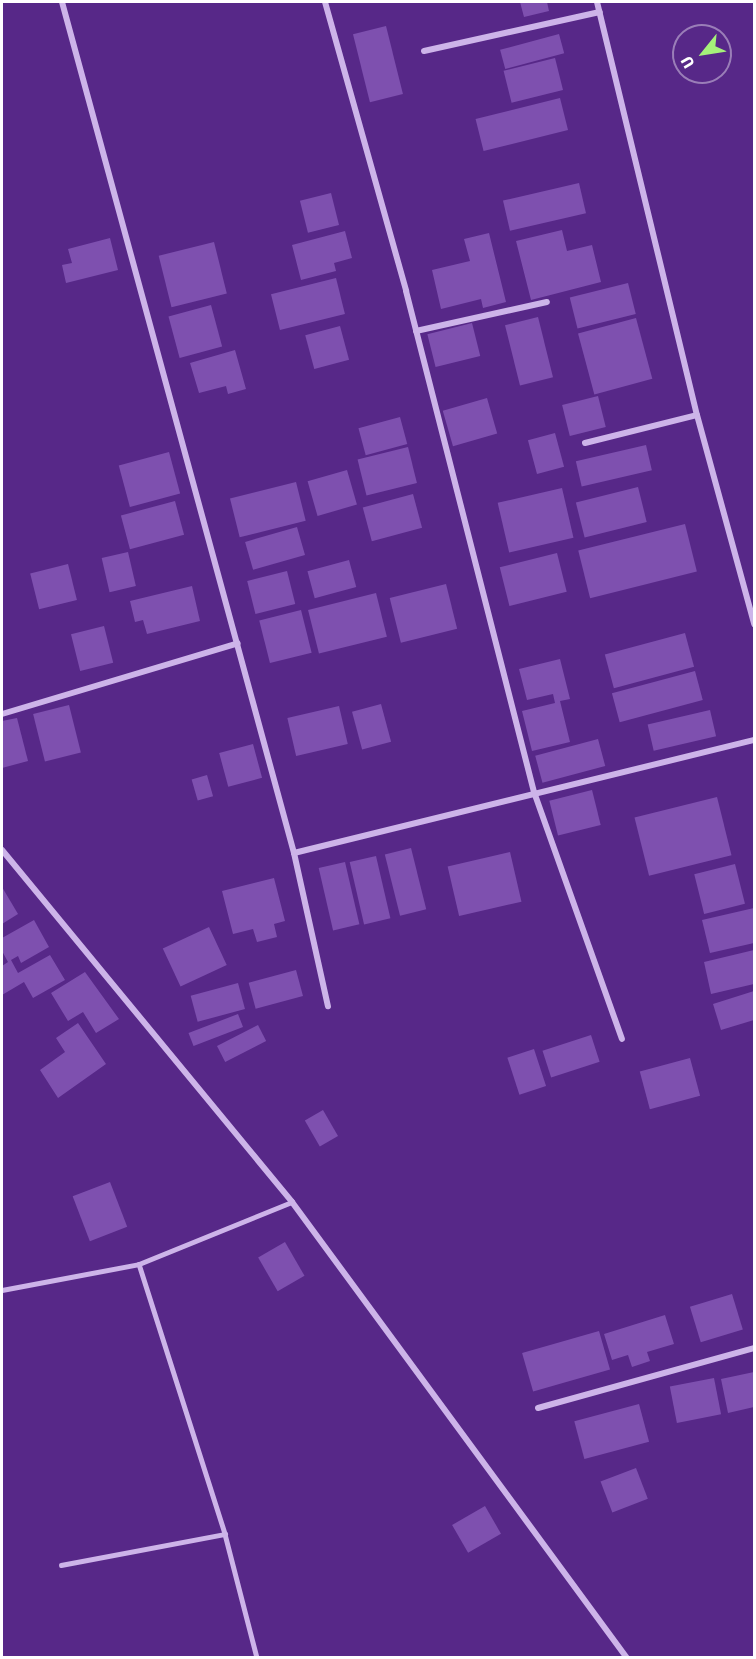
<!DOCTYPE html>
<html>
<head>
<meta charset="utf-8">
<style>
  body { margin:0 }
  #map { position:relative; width:756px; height:1659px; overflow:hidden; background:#572888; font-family:"Fira Sans",sans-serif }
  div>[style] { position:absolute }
  .building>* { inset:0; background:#7e50af; transform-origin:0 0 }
  .lane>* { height:4.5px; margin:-2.25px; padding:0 2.25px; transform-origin:2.25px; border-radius:2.25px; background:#cdb4e9 }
  .street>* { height:6px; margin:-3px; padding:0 3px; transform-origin:3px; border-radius:3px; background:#cdb4e9 }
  span { translate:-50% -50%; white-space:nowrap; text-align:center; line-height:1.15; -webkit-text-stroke:4.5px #572888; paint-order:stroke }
  .frame { position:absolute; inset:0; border:3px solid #fff; pointer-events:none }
  .north { position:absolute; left:672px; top:24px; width:60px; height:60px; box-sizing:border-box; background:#572888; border:2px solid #9a7eb8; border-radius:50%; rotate:240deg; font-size:16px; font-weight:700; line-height:24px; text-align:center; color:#fff }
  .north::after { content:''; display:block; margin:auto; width:21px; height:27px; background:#a5f17a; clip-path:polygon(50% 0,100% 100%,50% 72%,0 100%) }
</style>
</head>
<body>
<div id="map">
  <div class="building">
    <div style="clip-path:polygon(520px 2px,547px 2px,549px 11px,524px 17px)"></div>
    <div style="left:386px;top:26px;width:70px;height:34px;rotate:76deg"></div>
    <div style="left:559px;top:34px;width:20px;height:61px;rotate:75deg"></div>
    <div style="left:555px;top:58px;width:33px;height:53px;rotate:76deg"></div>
    <div style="left:560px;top:98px;width:33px;height:87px;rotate:76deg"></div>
    <div style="left:579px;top:183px;width:31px;height:78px;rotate:77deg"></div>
    <div style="left:331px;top:193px;width:33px;height:32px;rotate:76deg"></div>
    <div style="clip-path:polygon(562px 230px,567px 251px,592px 245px,601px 282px,531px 300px,516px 241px)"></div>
    <div style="clip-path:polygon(345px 231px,352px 258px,334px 263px,336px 271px,301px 280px,292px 245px)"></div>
    <div style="clip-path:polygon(489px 233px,506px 302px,483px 308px,481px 299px,441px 309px,432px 270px,470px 261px,464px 239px)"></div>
    <div style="clip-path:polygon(110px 238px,118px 270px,66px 283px,62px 265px,72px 263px,68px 249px)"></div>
    <div style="left:214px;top:242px;width:53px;height:57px;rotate:76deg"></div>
    <div style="left:336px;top:278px;width:37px;height:67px;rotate:76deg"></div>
    <div style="left:628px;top:283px;width:32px;height:60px;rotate:76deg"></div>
    <div style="left:211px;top:305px;width:43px;height:44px;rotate:75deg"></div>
    <div style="left:538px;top:317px;width:62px;height:34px;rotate:76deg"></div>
    <div style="left:636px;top:318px;width:63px;height:60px;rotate:75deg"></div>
    <div style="left:472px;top:323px;width:34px;height:46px;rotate:76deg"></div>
    <div style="left:340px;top:326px;width:35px;height:36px;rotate:75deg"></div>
    <div style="clip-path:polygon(235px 350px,246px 389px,228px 394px,226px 386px,199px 393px,190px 363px)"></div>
    <div style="left:598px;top:396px;width:32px;height:37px;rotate:76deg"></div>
    <div style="left:487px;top:398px;width:37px;height:46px;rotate:74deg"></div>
    <div style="left:400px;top:417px;width:28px;height:43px;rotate:75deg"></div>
    <div style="left:555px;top:433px;width:35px;height:28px;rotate:75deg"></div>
    <div style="left:646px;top:445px;width:26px;height:72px;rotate:77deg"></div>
    <div style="left:408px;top:447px;width:37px;height:52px;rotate:76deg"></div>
    <div style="left:169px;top:452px;width:43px;height:52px;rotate:75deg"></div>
    <div style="left:347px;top:470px;width:36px;height:41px;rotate:74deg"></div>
    <div style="left:296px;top:482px;width:40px;height:68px;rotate:76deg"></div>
    <div style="left:638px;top:487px;width:36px;height:64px;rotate:76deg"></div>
    <div style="left:562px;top:488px;width:51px;height:66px;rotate:77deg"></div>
    <div style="left:413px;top:494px;width:35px;height:52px;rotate:75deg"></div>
    <div style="left:175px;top:501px;width:35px;height:56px;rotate:75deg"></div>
    <div style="left:685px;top:524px;width:49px;height:110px;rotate:76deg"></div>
    <div style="left:297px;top:527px;width:29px;height:54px;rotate:74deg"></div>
    <div style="left:128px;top:552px;width:35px;height:27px;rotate:77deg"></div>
    <div style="left:557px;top:553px;width:40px;height:59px;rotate:76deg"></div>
    <div style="left:349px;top:560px;width:28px;height:43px;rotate:75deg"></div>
    <div style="left:68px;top:564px;width:37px;height:39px;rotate:76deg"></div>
    <div style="left:287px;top:571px;width:34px;height:41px;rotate:76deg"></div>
    <div style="left:446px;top:584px;width:46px;height:58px;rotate:76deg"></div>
    <div style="clip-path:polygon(192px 586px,200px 621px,147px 634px,143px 620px,135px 622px,130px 601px)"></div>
    <div style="left:376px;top:593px;width:45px;height:70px;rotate:76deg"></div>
    <div style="left:301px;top:610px;width:44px;height:43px;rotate:76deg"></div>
    <div style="left:104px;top:626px;width:38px;height:34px;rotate:76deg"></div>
    <div style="left:685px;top:633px;width:35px;height:83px;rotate:75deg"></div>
    <div style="clip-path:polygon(560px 659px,570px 699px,560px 701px,570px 742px,532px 751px,522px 711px,555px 703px,553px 694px,527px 700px,519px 669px)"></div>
    <div style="left:695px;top:671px;width:30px;height:86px;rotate:75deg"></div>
    <div style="left:381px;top:704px;width:39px;height:30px;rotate:75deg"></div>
    <div style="left:69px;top:705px;width:49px;height:37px;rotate:76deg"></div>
    <div style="left:339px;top:706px;width:39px;height:53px;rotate:77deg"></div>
    <div style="left:710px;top:710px;width:27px;height:64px;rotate:77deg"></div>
    <div style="clip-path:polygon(17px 718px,28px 761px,2px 768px,2px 721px)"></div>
    <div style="left:598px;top:739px;width:28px;height:65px;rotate:75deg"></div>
    <div style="left:253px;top:744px;width:35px;height:35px;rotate:75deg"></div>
    <div style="left:207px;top:775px;width:22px;height:16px;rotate:74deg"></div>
    <div style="left:592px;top:790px;width:36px;height:44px;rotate:76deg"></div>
    <div style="left:717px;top:797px;width:60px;height:85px;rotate:76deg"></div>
    <div style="left:411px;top:848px;width:63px;height:27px;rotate:76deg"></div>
    <div style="left:510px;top:852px;width:51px;height:64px;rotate:77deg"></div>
    <div style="left:376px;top:856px;width:64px;height:27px;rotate:77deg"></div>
    <div style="left:345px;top:862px;width:64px;height:27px;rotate:77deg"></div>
    <div style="left:735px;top:864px;width:41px;height:42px;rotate:76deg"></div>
    <div style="clip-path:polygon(274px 878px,285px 921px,274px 924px,277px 937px,257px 942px,253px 929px,233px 934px,222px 891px)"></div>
    <div style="clip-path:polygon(2px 887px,18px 914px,2px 924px)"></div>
    <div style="clip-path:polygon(754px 908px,754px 943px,710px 953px,702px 920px)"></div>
    <div style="clip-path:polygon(34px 920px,49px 947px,21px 963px,18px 956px,11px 960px,18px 973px,50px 955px,65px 980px,33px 998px,24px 982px,2px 995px,2px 966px,8px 962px,2px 951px,2px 938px)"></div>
    <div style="left:209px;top:927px;width:42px;height:51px;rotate:65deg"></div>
    <div style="clip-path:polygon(754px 950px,754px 984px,711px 994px,704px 962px)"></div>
    <div style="left:296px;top:970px;width:27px;height:49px;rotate:75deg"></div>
    <div style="clip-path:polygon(85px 972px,119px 1019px,96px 1033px,83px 1012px,68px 1021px,51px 993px)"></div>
    <div style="left:238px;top:983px;width:27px;height:49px;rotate:75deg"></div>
    <div style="clip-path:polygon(754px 991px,754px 1020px,721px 1030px,713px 1004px)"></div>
    <div style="left:238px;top:1014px;width:14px;height:53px;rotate:69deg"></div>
    <div style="clip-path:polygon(78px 1023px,106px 1064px,58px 1098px,40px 1070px,65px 1052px,56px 1038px)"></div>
    <div style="left:258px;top:1025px;width:18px;height:46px;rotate:63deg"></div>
    <div style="left:591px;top:1035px;width:28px;height:51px;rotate:72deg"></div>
    <div style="left:534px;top:1049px;width:39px;height:28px;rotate:72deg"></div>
    <div style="left:690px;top:1058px;width:39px;height:52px;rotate:75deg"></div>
    <div style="left:323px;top:1110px;width:30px;height:21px;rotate:60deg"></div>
    <div style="left:110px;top:1182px;width:48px;height:40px;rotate:69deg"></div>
    <div style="left:285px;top:1242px;width:39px;height:31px;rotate:60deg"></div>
    <div style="left:732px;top:1294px;width:37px;height:44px;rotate:73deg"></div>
    <div style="clip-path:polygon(665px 1315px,674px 1344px,647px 1352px,650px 1361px,632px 1367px,628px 1355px,612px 1360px,604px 1334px)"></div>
    <div style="left:599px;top:1331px;width:40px;height:80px;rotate:74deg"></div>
    <div style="clip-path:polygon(754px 1372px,754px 1407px,728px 1413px,721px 1379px)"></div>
    <div style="left:714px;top:1378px;width:37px;height:45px;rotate:79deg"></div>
    <div style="left:639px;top:1404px;width:39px;height:67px;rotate:75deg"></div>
    <div style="left:636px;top:1468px;width:33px;height:38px;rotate:69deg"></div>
    <div style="left:485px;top:1506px;width:32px;height:38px;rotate:60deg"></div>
  </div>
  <div class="lane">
    <div style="left:139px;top:1264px;width:283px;rotate:72.3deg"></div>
    <div style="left:225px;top:1534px;width:128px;rotate:75.5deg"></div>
    <div style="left:2px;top:1290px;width:139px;rotate:-10.7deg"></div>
    <div style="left:139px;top:1264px;width:165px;rotate:-22.1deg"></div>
    <div style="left:61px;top:1565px;width:167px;rotate:-10.7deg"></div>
  </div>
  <div class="street">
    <div style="left:62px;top:2px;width:882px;rotate:74.75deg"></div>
    <div style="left:294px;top:853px;width:157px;rotate:77.5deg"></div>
    <div style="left:325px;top:2px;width:300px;rotate:74.3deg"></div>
    <div style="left:406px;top:291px;width:517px;rotate:75.67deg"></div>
    <div style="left:534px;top:792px;width:262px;rotate:70.4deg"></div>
    <div style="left:597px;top:2px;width:425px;rotate:76.4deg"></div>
    <div style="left:697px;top:415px;width:217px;rotate:74.7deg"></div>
    <div style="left:424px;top:51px;width:180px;rotate:-12.5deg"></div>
    <div style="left:416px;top:331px;width:134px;rotate:-12.5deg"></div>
    <div style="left:585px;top:443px;width:115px;rotate:-14deg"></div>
    <div style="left:2px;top:714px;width:246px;rotate:-16.7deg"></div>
    <div style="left:2px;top:850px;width:456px;rotate:50.5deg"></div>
    <div style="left:292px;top:1202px;width:566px;rotate:53.7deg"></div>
    <div style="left:294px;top:853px;width:474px;rotate:-13.8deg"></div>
    <div style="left:538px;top:1408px;width:224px;rotate:-15.5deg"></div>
  </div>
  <div class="frame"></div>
  <div class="north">U</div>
</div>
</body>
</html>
